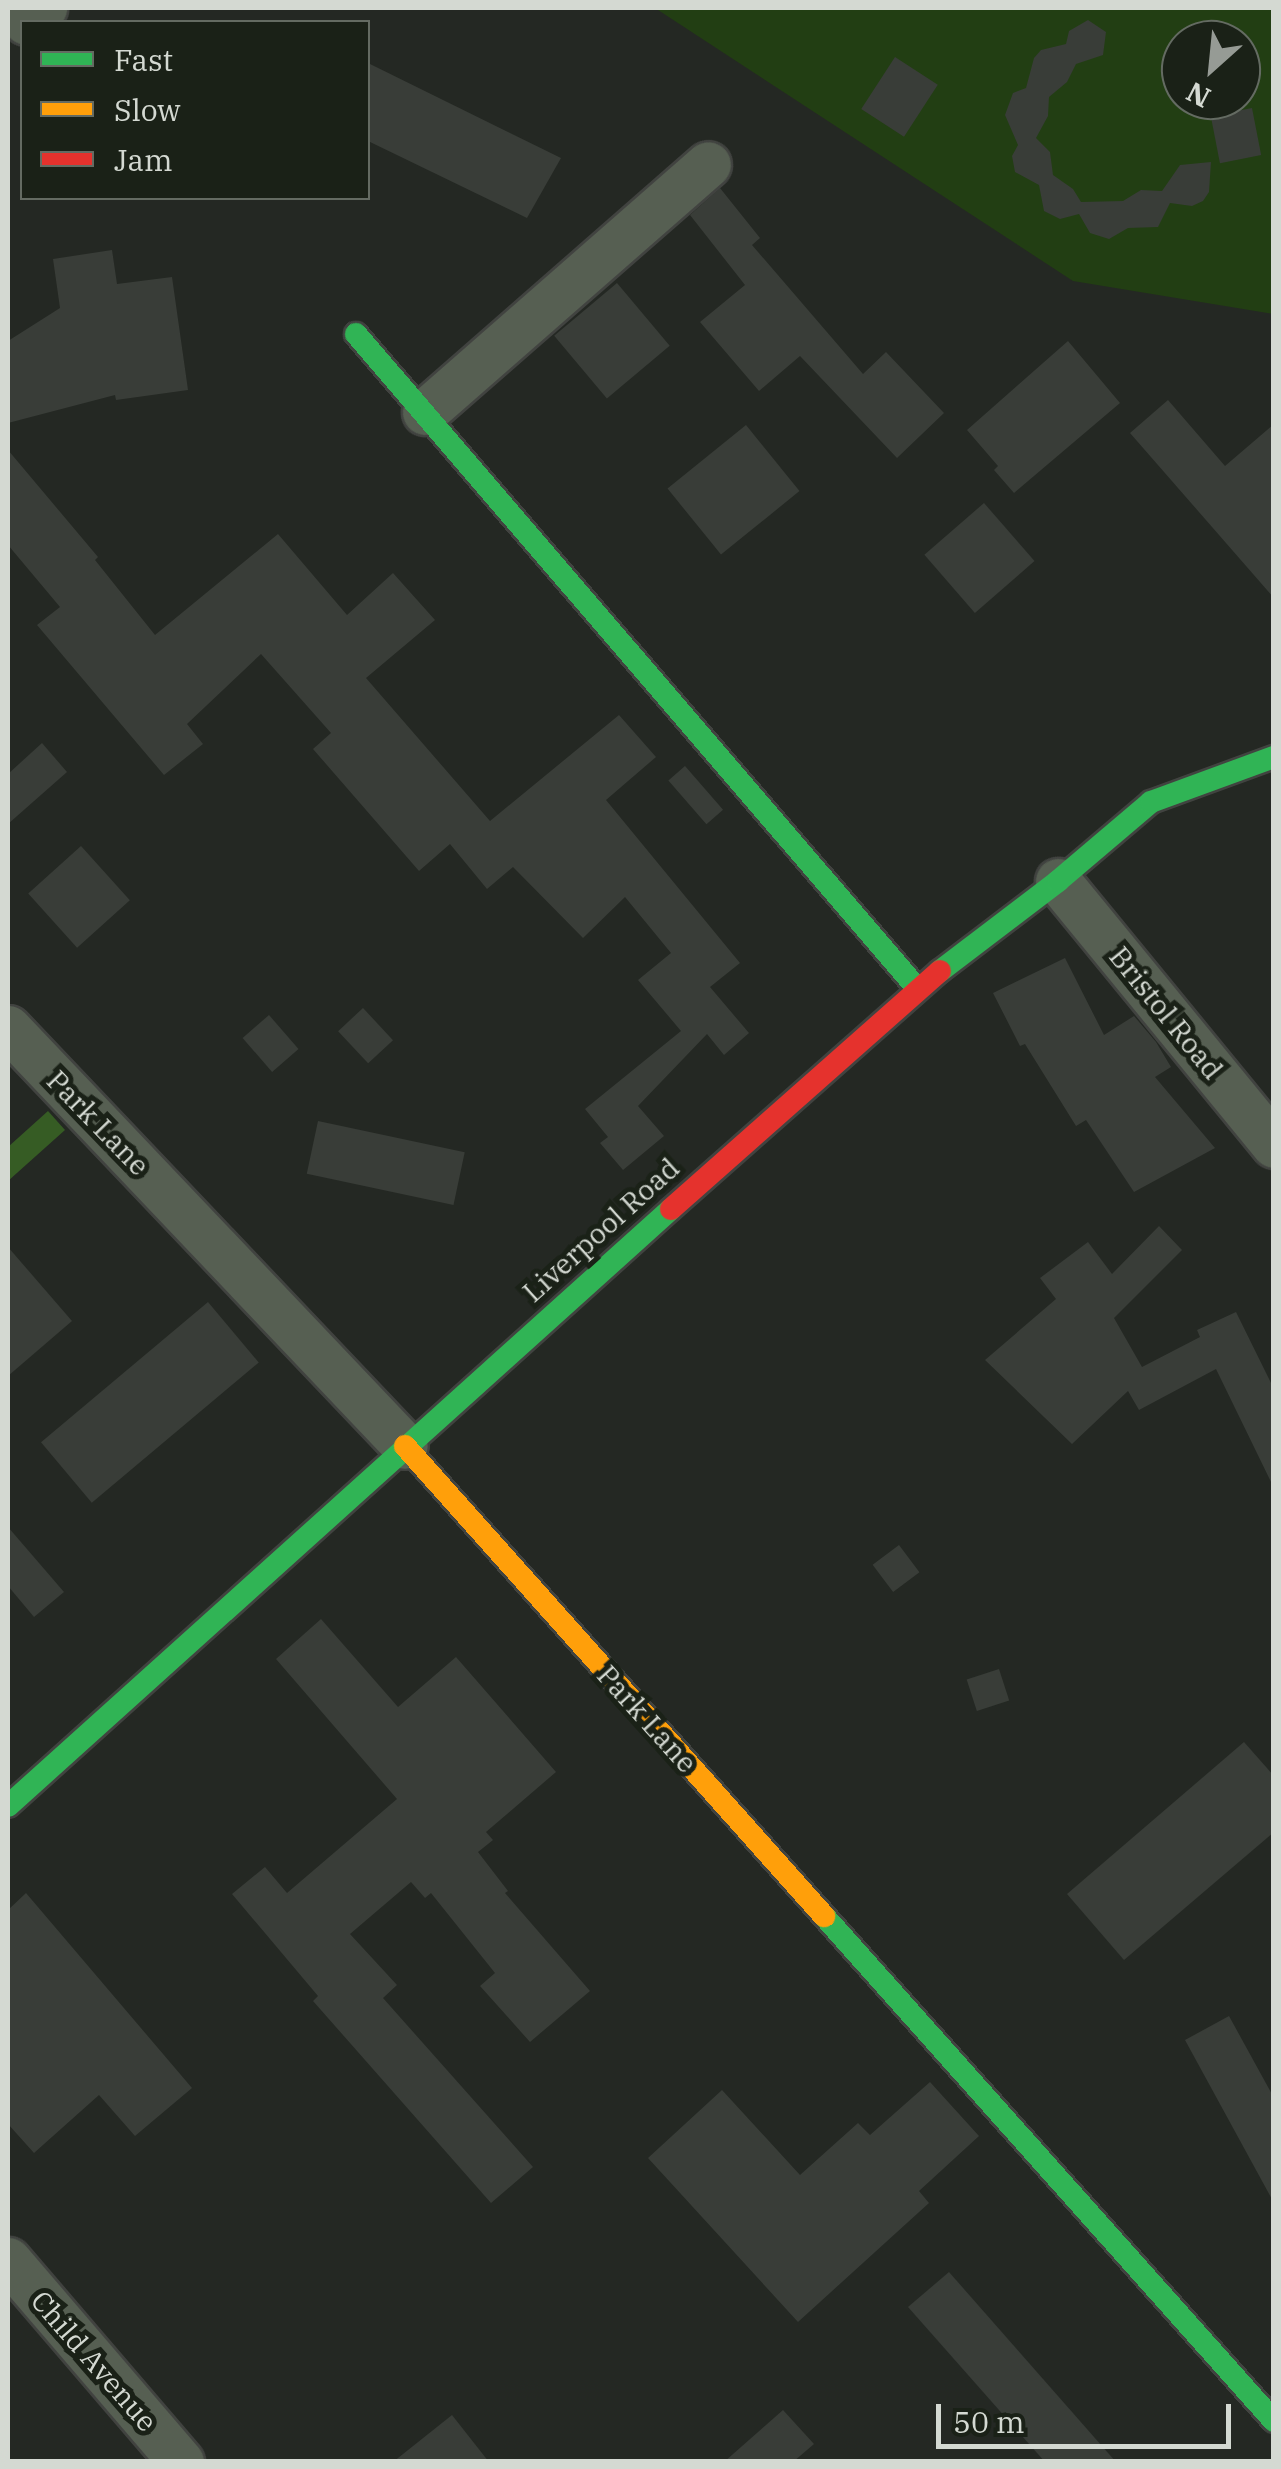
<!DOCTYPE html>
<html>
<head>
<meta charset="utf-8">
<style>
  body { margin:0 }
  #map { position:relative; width:1281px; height:2469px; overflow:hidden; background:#242823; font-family:"IBM Plex Serif",serif }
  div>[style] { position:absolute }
  .green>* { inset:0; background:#223e13 }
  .water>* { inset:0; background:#365c24 }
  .building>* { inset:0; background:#393d38; transform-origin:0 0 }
  .roads { filter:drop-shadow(2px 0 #414340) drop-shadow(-2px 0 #414340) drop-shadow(0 2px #414340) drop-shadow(0 -2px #414340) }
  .street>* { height:45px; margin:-22.5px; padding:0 22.5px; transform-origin:22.5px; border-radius:22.5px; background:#565f52 }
  .fast>* { height:22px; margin:-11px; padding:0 11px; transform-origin:11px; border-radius:11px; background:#30b455 }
  .slow>* { height:22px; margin:-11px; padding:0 11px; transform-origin:11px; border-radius:11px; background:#ff9f0a }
  .jam>* { height:22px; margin:-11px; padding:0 11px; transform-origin:11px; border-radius:11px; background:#e5322d }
  span { translate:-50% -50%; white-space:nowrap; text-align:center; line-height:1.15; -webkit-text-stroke:10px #1a2117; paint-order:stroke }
  .street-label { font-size:28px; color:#d4d9d2 }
  .frame { position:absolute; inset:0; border:10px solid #d4d9d2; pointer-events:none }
  .legend { position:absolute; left:20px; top:20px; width:350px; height:180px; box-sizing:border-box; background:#1a2117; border:2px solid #646b62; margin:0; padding:12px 18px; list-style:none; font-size:30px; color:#d4d9d2 }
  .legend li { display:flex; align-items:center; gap:20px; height:50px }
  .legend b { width:50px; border:2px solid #646b62 }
  .north { position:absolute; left:1161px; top:20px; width:100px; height:100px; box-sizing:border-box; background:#1a2117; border:2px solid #646b62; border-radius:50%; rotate:207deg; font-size:28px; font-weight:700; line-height:40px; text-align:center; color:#d4d9d2 }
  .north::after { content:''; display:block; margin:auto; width:35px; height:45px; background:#969b95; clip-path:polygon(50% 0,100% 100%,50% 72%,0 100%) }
  .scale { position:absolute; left:936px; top:2404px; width:295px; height:45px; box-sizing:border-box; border:5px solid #d4d9d2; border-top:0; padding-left:12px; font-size:30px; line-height:35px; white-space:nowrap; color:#d4d9d2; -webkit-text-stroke:8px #1a2117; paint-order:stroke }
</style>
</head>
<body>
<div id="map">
  <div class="green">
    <div style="clip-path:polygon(evenodd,655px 8px,1273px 8px,1273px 314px,1073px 281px,655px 8px,1181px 40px,1241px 40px,1241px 100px,1181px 100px,1181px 40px)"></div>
  </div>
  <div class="water">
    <div style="clip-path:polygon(48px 1111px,65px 1130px,8px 1181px,8px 1147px)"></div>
  </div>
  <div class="building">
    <div style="clip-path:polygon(1088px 20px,1106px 32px,1103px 55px,1076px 64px,1067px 82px,1049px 97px,1048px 116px,1036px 138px,1050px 152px,1053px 175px,1073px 189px,1081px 202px,1123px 201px,1141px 190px,1162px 191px,1180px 165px,1211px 162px,1209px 192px,1203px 201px,1192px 206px,1170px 203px,1158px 227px,1128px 228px,1109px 239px,1090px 233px,1079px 214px,1060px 219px,1044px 211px,1039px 185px,1015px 172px,1012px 156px,1018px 145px,1005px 115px,1013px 93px,1026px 88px,1034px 58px,1041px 50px,1066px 44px,1069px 31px)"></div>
    <div style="left:895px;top:57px;width:51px;height:62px;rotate:33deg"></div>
    <div style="clip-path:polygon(368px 63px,561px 158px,527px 218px,368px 141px)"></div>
    <div style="left:1252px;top:108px;width:48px;height:42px;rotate:79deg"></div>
    <div style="clip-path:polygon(720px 188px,760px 238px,752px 245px,863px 374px,886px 352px,944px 413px,897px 458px,800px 356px,759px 391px,700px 322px,745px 285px,690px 215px)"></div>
    <div style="clip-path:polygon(112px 250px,117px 284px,172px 277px,188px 390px,116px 400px,115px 395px,8px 423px,8px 341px,60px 308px,53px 259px)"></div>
    <div style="left:617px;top:283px;width:82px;height:82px;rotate:50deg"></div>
    <div style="clip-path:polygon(1068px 341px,1120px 403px,1014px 493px,994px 470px,998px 466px,967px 430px)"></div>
    <div style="clip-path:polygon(1168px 400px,1225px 466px,1274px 424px,1274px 598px,1130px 433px)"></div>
    <div style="left:746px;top:425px;width:85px;height:101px;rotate:51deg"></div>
    <div style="clip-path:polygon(8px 450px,98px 557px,95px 560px,155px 635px,278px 534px,347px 615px,393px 573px,435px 620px,366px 678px,490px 821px,619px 715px,656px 757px,606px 800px,740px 963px,710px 987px,749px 1033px,724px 1055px,707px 1034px,638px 1106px,664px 1136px,623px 1170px,600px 1143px,608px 1137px,585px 1109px,681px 1031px,638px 980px,671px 953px,625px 897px,583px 938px,513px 867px,487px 889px,450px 844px,419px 871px,313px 749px,331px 733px,261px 654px,187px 724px,203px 744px,164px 775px,37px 625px,60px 607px,8px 545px)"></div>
    <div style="left:984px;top:503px;width:77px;height:79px;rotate:49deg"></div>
    <div style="clip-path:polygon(42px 743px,67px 772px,8px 824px,8px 774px)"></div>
    <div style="left:685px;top:766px;width:58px;height:22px;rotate:49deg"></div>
    <div style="left:81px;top:846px;width:73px;height:71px;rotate:48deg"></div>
    <div style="clip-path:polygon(1065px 958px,1104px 1035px,1134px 1016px,1156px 1042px,1171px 1067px,1155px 1077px,1215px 1148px,1134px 1192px,1086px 1120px,1076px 1126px,1025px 1044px,1020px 1046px,993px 993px)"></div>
    <div style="left:363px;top:1008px;width:44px;height:34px;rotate:47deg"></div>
    <div style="left:269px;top:1015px;width:45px;height:35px;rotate:49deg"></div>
    <div style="left:318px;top:1121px;width:150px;height:54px;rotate:12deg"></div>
    <div style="clip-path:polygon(1159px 1226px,1182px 1250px,1114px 1318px,1142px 1367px,1200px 1337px,1197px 1330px,1236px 1312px,1274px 1389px,1274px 1488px,1216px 1369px,1139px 1410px,1128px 1391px,1072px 1444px,985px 1360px,1056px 1299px,1040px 1278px,1088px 1242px,1112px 1274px)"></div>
    <div style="clip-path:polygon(8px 1247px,72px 1321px,8px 1376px)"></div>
    <div style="left:208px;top:1302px;width:79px;height:218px;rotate:50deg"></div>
    <div style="clip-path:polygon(8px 1527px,64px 1592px,34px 1617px,8px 1586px)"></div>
    <div style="left:899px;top:1545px;width:34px;height:33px;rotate:53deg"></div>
    <div style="clip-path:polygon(321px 1619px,398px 1707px,456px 1657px,556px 1772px,486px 1832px,493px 1840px,478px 1852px,508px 1891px,505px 1893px,590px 1991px,530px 2042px,480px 1986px,495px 1973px,431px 1893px,425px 1898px,411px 1882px,350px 1934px,397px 1985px,383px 1998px,533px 2167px,491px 2203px,313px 2001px,318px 1996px,232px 1894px,265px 1867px,287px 1893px,397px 1799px,276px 1659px)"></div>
    <div style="left:999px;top:1669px;width:33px;height:34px;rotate:72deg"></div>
    <div style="clip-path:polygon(1244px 1742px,1274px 1776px,1274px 1832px,1124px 1960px,1067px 1894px)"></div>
    <div style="clip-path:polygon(26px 1893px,192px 2088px,135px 2136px,99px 2095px,34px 2153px,8px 2124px,8px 1910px)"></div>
    <div style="clip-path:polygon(1229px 2016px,1274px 2098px,1274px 2203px,1185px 2040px)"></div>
    <div style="clip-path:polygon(930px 2082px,979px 2136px,919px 2191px,929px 2203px,798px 2322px,648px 2158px,722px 2090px,800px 2175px,858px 2123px,870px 2135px)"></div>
    <div style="clip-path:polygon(949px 2272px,1116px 2462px,1045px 2462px,908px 2307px)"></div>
    <div style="clip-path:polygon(783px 2410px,814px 2444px,793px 2462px,724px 2462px)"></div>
    <div style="clip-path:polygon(452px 2415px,489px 2462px,393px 2462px)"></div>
  </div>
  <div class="roads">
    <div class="street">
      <div style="left:26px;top:22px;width:23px;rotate:-38deg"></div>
      <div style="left:425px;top:412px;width:376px;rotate:-41.2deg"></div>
      <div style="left:1058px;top:881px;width:341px;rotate:50.7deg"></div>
      <div style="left:8px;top:1028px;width:576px;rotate:46.48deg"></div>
      <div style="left:8px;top:2260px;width:266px;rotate:49.4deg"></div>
    </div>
    <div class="fast">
      <div style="left:356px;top:334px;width:862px;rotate:49.38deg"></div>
      <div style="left:940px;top:971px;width:148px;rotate:-37.3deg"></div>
      <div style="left:1058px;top:881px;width:122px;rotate:-40.3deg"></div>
      <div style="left:1151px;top:802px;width:131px;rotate:-20.1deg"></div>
      <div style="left:8px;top:1806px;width:892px;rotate:-42deg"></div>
      <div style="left:824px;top:1916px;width:676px;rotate:48.3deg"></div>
    </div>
    <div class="slow">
      <div style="left:405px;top:1446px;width:630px;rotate:48.28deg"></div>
    </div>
    <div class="jam">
      <div style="left:671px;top:1209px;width:359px;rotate:-41.5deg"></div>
    </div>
  </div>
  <div class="street-label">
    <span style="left:1166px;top:1013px;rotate:51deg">Bristol Road</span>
    <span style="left:98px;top:1123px;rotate:46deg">Park Lane</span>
    <span style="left:601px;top:1230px;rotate:-42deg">Liverpool Road</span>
    <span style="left:647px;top:1719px;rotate:48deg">Park Lane</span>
    <span style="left:94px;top:2361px;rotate:49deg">Child Avenue</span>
  </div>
  <div class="frame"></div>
  <ul class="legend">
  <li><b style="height:12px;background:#30b455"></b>Fast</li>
  <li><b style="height:12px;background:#ff9f0a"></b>Slow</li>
  <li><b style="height:12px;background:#e5322d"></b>Jam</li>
  </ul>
  <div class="north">N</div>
  <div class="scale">50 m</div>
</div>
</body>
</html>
